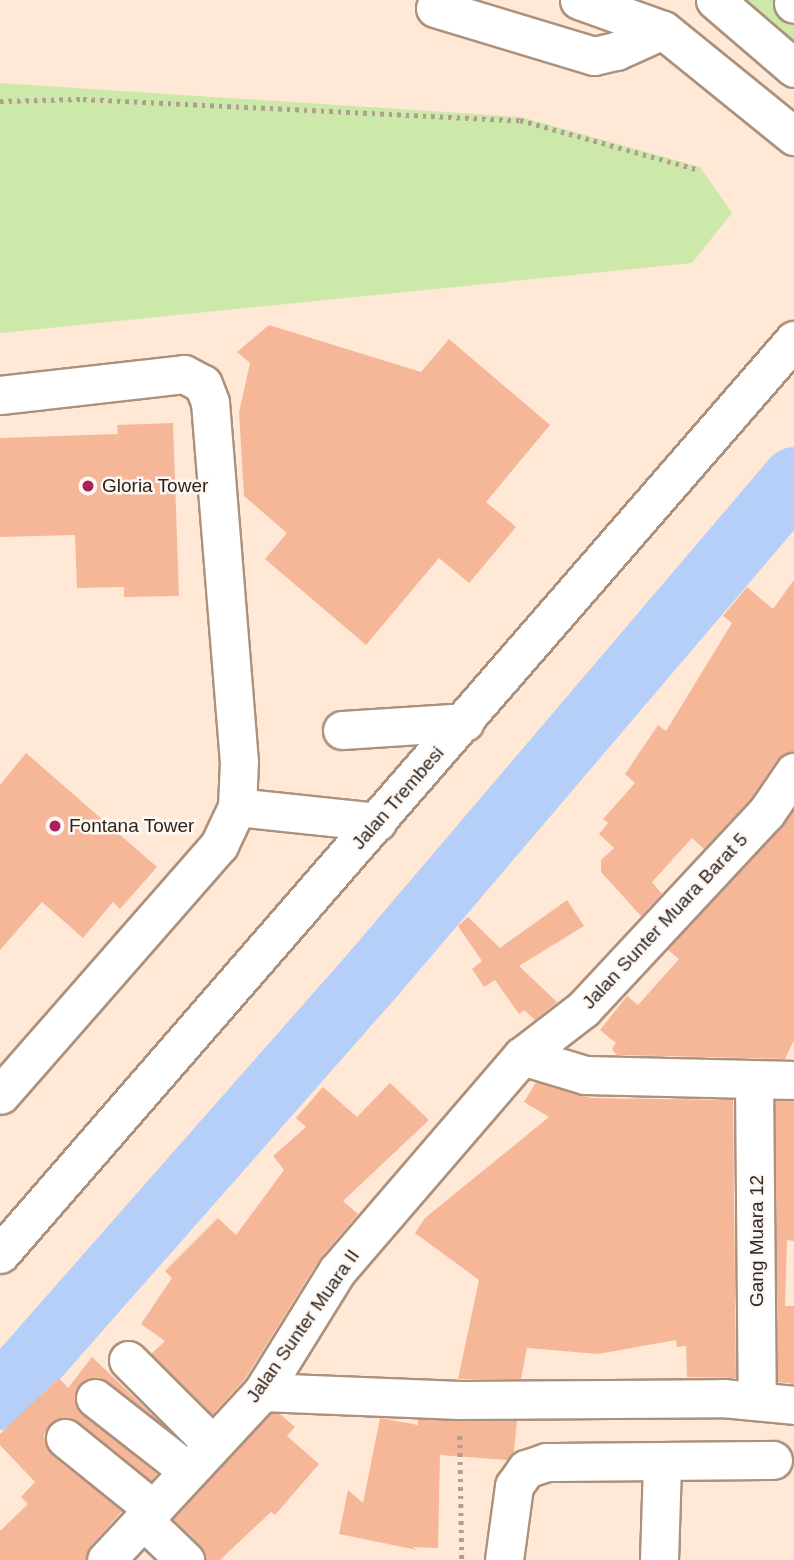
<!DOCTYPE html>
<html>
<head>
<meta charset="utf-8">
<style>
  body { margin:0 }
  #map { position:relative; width:794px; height:1560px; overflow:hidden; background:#ffe8d5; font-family:Arial,sans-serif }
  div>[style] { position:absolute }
  .green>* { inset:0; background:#cde9aa }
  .river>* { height:65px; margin:-32.5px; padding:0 32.5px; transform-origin:32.5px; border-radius:32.5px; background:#b5cff8 }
  .building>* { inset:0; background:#f6b799 }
  .path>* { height:4.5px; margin-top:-2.25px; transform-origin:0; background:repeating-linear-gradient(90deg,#b09e8f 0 3.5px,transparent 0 8.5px) }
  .roads { filter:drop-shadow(2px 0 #ac917c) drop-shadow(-2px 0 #ac917c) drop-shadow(0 2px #ac917c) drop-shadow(0 -2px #ac917c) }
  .minor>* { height:37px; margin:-18.5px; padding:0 18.5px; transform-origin:18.5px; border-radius:18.5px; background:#fff }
  .dots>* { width:19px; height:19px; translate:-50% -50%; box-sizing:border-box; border:4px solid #fef8f4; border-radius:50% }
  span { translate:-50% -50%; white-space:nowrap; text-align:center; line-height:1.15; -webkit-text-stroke:5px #fef8f4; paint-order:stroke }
  .poi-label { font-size:19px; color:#2f241c }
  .left { translate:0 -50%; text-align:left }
  .street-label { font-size:19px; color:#2f241c }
</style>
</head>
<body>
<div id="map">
  <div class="green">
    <div style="clip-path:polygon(747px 0,794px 0,794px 43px)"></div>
    <div style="clip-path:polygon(0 83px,521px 117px,700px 167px,732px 213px,692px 263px,0 333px)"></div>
  </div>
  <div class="river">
    <div style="left:0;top:1397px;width:568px;rotate:-48.64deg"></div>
    <div style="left:375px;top:971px;width:646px;rotate:-49.58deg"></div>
  </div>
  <div class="building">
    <div style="clip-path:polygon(269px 325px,421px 372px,449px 339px,550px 425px,486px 502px,516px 527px,469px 583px,439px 558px,366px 645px,265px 559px,287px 533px,244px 496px,239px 412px,250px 363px,237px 352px)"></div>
    <div style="clip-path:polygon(173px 423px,179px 596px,124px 597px,124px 587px,77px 588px,75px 535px,0 537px,0 438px,118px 434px,117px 425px)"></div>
    <div style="clip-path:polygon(794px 580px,794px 751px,777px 760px,750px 800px,704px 849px,692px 838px,652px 882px,662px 894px,641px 916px,601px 872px,601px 860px,614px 848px,599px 834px,608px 823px,603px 819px,635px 783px,625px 774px,658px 725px,666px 731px,732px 623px,723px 616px,747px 587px,773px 609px)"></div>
    <div style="clip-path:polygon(26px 753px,157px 867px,120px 909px,113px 902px,83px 938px,42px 902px,0 950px,0 785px)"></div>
    <div style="clip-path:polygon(794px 809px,794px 1040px,785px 1059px,617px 1055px,612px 1049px,616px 1043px,600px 1030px,627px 996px,638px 1005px,679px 959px,667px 949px)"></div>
    <div style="clip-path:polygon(567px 900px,584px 926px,519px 966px,557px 1002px,535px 1020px,524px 1010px,519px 1014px,495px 980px,484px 987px,472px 969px,482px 961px,458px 926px,468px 917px,500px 948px)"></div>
    <div style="clip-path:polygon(536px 1082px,591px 1098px,733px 1100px,736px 1378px,687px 1377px,686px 1346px,677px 1347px,676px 1340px,598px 1354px,527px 1348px,521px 1379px,458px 1379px,479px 1280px,415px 1233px,425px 1218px,549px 1117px,524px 1102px)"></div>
    <div style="clip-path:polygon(390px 1083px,429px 1120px,343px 1201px,358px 1214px,319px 1260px,245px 1379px,212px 1415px,151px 1354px,165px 1341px,141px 1324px,172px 1278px,165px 1271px,218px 1218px,236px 1235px,284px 1170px,273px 1156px,306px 1127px,296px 1118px,323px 1087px,357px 1117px)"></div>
    <div style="clip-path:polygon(775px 1101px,794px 1101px,794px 1241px,787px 1240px,785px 1306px,794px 1306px,794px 1384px,778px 1382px)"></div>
    <div style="clip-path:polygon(92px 1357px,163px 1425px,99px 1377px,78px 1386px,76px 1406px,157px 1474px,151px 1481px,78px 1422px,57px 1419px,44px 1434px,46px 1446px,122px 1511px,91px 1546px,86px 1560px,0 1560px,0 1531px,28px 1504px,21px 1497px,35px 1482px,0 1445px,0 1434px,59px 1378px,68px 1388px)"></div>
    <div style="clip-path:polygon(271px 1413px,280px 1414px,295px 1427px,287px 1436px,319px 1464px,275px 1515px,271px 1512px,220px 1560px,205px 1560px,200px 1545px,173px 1519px)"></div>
    <div style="clip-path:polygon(380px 1418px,418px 1425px,418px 1419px,517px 1421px,514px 1452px,507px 1460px,440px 1455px,438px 1548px,413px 1547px,417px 1550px,339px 1534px,348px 1490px,363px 1503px)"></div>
  </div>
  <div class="path">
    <div style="left:0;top:101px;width:83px;rotate:-1.4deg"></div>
    <div style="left:83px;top:99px;width:438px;rotate:2.8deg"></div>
    <div style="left:520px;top:120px;width:183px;rotate:15.6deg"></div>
    <div style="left:460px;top:1436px;width:124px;rotate:89.1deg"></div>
  </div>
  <div class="roads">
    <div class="minor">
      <div style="left:579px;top:0;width:89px;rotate:19.7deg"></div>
      <div style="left:663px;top:30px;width:169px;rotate:39deg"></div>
      <div style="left:715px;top:0;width:104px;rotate:40.7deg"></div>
      <div style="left:793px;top:3px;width:1px;rotate:45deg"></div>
      <div style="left:435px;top:8px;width:166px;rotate:16.8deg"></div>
      <div style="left:594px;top:56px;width:23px;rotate:-13deg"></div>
      <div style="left:616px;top:51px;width:51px;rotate:-24.1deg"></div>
      <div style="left:0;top:395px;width:185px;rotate:-6.5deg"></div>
      <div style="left:184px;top:374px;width:21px;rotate:28deg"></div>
      <div style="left:203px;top:384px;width:19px;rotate:69deg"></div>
      <div style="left:210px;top:402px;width:360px;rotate:85.4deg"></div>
      <div style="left:239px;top:761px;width:46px;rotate:92.5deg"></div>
      <div style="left:237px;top:807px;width:42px;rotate:115.3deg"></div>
      <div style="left:219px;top:845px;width:332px;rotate:131.2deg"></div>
      <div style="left:342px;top:730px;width:123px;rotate:-3.7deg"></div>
      <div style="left:237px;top:807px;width:141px;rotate:6.1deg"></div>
      <div style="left:522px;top:1056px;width:66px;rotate:16.8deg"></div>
      <div style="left:585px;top:1075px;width:209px;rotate:1.4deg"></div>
      <div style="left:754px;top:1080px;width:321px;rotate:89.5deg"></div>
      <div style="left:0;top:1254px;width:1211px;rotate:-49.02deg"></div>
      <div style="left:128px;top:1360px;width:119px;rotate:45deg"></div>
      <div style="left:262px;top:1392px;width:198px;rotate:2.3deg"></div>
      <div style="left:460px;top:1400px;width:263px;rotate:-0.4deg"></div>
      <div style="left:723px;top:1398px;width:71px;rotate:5.6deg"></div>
      <div style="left:95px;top:1398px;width:118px;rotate:38.1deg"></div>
      <div style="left:65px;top:1438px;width:114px;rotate:39deg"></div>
      <div style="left:144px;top:1521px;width:57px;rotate:43.6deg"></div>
      <div style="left:106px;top:1560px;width:229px;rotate:-47.1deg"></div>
      <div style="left:262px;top:1392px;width:142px;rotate:-58.2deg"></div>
      <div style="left:337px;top:1271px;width:284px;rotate:-49.3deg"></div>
      <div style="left:522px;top:1056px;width:77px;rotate:-37.6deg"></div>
      <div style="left:583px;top:1009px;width:268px;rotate:-47deg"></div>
      <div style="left:766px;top:813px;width:50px;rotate:-55.7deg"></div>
      <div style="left:504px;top:1560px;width:75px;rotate:-82.3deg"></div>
      <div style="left:514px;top:1486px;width:21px;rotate:-55deg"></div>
      <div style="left:526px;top:1469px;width:21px;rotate:-19deg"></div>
      <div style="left:546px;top:1462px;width:227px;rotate:-0.5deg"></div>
      <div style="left:659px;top:1560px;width:96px;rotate:-88.2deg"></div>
    </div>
  </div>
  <div class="dots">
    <div style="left:88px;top:486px;background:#ad1f5b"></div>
    <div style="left:55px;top:826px;background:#ad1f5b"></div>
  </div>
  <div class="poi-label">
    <span class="left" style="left:102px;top:486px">Gloria Tower</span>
    <span class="left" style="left:69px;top:826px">Fontana Tower</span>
  </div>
  <div class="street-label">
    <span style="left:398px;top:798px;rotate:-49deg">Jalan Trembesi</span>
    <span style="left:665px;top:921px;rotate:-47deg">Jalan Sunter Muara Barat 5</span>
    <span style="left:757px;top:1241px;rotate:-90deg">Gang Muara 12</span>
    <span style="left:303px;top:1326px;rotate:-55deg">Jalan Sunter Muara II</span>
  </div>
</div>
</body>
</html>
